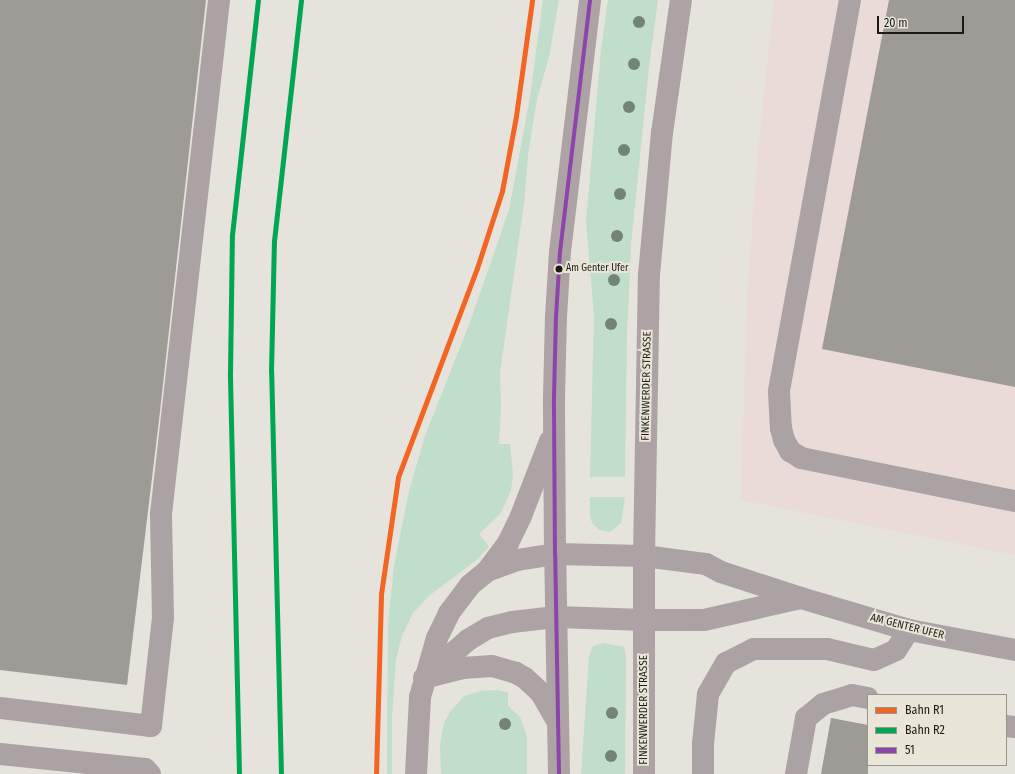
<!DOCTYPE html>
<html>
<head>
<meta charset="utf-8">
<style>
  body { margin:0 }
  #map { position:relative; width:1015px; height:774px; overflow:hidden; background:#e5e3db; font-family:"Fira Sans Condensed",sans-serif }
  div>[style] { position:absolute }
  .industrial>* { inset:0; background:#eadad8 }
  .green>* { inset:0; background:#c0dec9 }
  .building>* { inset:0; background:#9e9b97 }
  .minor>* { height:22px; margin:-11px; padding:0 11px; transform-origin:11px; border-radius:11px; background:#aba2a3 }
  .major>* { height:22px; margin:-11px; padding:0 11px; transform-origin:11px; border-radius:11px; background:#aea3a4 }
  .bus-1>* { height:4px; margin:-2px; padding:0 2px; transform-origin:2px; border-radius:2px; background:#8e44ad }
  .rail-1>* { height:5px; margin:-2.5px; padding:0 2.5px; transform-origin:2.5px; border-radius:2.5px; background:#f26522 }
  .rail-2>* { height:5px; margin:-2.5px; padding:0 2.5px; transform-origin:2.5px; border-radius:2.5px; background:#00a651 }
  .trees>* { width:12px; height:12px; margin:-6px; border-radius:50%; background:#738477 }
  .dots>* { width:11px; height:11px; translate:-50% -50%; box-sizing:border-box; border:2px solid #e9e5d7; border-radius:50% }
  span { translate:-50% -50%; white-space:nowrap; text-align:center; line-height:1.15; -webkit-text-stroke:4px #e9e5d7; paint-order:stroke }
  .bus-label { font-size:10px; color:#1d1b16 }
  .left { translate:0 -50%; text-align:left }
  .street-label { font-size:11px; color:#1d1b16 }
  .legend { position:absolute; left:867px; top:694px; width:140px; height:72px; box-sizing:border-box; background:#e9e5d7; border:1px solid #97948a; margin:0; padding:5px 7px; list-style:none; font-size:12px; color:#1d1b16 }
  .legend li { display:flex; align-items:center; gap:8px; height:20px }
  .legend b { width:20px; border:1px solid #97948a }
  .scale { position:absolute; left:877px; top:16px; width:87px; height:18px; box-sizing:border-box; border:2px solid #1d1b16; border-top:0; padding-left:5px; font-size:12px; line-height:14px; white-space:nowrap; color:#1d1b16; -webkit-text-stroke:3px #e9e5d7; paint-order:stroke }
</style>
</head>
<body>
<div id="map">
  <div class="industrial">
    <div style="clip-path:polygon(774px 0,1015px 0,1015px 555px,741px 500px,747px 296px,758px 150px)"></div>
  </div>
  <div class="green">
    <div style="clip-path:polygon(543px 0,559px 0,549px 57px,537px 99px,528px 155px,524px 203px,500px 373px,501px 407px,499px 444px,510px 444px,513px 475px,511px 491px,500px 514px,479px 534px,489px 546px,478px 559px,430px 595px,413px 613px,402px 636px,396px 659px,392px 717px,392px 774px,387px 774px,388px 625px,394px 566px,409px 491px,425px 436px,470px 322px,509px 210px,530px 97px)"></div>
    <div style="clip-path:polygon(608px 0,658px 0,649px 67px,631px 245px,627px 334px,625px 477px,590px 477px,594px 315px,586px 222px,601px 50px)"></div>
    <div style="clip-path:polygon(590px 497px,625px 497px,621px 523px,610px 532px,599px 530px,592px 523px,590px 514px)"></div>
    <div style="clip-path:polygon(603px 643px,624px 647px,626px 657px,625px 774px,581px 774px,589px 657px,593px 646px)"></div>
    <div style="clip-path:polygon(496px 690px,508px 692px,508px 706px,520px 717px,527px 737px,527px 774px,441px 774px,440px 745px,444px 723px,450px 712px,464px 696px,481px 691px)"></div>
  </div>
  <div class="building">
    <div style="clip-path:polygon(0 0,206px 0,159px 420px,127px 685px,0 670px)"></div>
    <div style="clip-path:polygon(889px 0,1015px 0,1015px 387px,822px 349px)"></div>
    <div style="clip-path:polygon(831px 718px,868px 725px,868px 774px,821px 774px)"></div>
  </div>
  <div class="minor">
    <div style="left:850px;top:0;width:398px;rotate:100.3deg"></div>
    <div style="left:779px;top:392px;width:36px;rotate:87deg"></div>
    <div style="left:781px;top:428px;width:12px;rotate:76deg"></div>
    <div style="left:784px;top:440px;width:13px;rotate:61deg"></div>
    <div style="left:790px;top:451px;width:13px;rotate:32deg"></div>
    <div style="left:801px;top:458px;width:218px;rotate:11.4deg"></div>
    <div style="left:644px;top:556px;width:63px;rotate:7.4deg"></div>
    <div style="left:706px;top:564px;width:17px;rotate:28deg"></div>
    <div style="left:721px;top:572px;width:84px;rotate:18deg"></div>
    <div style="left:801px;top:598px;width:113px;rotate:16.5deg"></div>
    <div style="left:909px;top:630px;width:108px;rotate:10.7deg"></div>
    <div style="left:644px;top:620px;width:60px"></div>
    <div style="left:704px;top:620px;width:99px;rotate:-12.8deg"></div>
    <div style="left:0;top:708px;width:152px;rotate:6.8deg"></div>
    <div style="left:151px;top:726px;width:109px;rotate:-83.7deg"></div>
    <div style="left:163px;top:618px;width:104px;rotate:-91.1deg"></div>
    <div style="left:161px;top:514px;width:517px;rotate:-83.56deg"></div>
    <div style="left:1006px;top:726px;width:9px;rotate:6deg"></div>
    <div style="left:0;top:754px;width:146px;rotate:5.9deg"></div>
    <div style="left:145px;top:769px;width:7px;rotate:45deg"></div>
    <div style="left:703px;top:774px;width:30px;rotate:-90deg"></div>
    <div style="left:703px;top:744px;width:50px;rotate:-84.3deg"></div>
    <div style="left:708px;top:694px;width:36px;rotate:-60deg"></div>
    <div style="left:726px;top:663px;width:31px;rotate:-27deg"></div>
    <div style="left:754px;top:649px;width:73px"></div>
    <div style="left:827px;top:649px;width:48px;rotate:13.2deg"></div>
    <div style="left:874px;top:660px;width:24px;rotate:-24deg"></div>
    <div style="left:896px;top:650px;width:24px;rotate:-57deg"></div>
    <div style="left:796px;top:774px;width:57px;rotate:-79.9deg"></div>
    <div style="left:806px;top:718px;width:22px;rotate:-39deg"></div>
    <div style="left:823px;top:704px;width:30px;rotate:-17deg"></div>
    <div style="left:852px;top:695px;width:16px;rotate:11deg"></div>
  </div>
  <div class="major">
    <div style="left:487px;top:571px;width:32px;rotate:-20deg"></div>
    <div style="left:517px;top:560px;width:38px;rotate:-9deg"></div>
    <div style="left:555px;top:554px;width:89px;rotate:1.3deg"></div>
    <div style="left:427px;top:677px;width:37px;rotate:-14deg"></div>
    <div style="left:463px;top:668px;width:29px;rotate:-4deg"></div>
    <div style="left:492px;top:666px;width:25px;rotate:16deg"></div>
    <div style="left:516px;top:673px;width:10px;rotate:29deg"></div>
    <div style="left:525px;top:678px;width:22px;rotate:43deg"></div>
    <div style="left:541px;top:693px;width:34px;rotate:60deg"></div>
    <div style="left:424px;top:678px;width:58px;rotate:-40.8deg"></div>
    <div style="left:468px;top:640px;width:23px;rotate:-31deg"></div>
    <div style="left:488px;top:628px;width:25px;rotate:-14deg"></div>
    <div style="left:512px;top:622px;width:44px;rotate:-6.5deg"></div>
    <div style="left:556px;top:617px;width:88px;rotate:2deg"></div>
    <div style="left:416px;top:774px;width:77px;rotate:-87deg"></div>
    <div style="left:420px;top:697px;width:61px;rotate:-73.9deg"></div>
    <div style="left:437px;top:638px;width:28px;rotate:-64deg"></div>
    <div style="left:449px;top:613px;width:35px;rotate:-53deg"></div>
    <div style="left:470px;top:585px;width:22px;rotate:-39deg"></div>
    <div style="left:487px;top:571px;width:35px;rotate:-53deg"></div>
    <div style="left:508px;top:543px;width:30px;rotate:-64deg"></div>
    <div style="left:521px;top:516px;width:80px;rotate:-68.9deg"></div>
    <div style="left:559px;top:774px;width:220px;rotate:-91deg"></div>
    <div style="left:555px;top:554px;width:157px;rotate:-90.4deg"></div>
    <div style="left:554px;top:397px;width:80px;rotate:-88.6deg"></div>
    <div style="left:556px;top:317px;width:65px;rotate:-86.5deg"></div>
    <div style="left:560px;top:252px;width:254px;rotate:-83.2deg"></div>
    <div style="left:644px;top:774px;width:218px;rotate:-90deg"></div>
    <div style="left:644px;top:556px;width:281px;rotate:-89deg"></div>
    <div style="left:649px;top:275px;width:143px;rotate:-84.8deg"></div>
    <div style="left:662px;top:133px;width:134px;rotate:-81.9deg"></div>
  </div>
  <div class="bus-1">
    <div style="left:559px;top:774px;width:220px;rotate:-91deg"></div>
    <div style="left:555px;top:554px;width:157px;rotate:-90.4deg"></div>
    <div style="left:554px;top:397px;width:80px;rotate:-88.6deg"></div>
    <div style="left:556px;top:317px;width:65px;rotate:-86.5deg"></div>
    <div style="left:560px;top:252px;width:254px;rotate:-83.2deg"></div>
  </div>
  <div class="rail-1">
    <div style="left:376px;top:774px;width:180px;rotate:-88.4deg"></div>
    <div style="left:381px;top:594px;width:118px;rotate:-81.7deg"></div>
    <div style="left:398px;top:477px;width:223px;rotate:-69.3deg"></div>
    <div style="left:477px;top:268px;width:81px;rotate:-72deg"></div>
    <div style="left:502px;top:191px;width:76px;rotate:-79.4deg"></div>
    <div style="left:516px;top:116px;width:117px;rotate:-82.1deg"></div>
  </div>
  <div class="rail-2">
    <div style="left:239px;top:774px;width:401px;rotate:-91.3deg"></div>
    <div style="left:230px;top:373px;width:138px;rotate:-89.2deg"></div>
    <div style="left:232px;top:235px;width:236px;rotate:-83.7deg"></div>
    <div style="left:281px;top:774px;width:403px;rotate:-91.4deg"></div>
    <div style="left:271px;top:371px;width:130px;rotate:-88.7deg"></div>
    <div style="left:274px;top:241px;width:243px;rotate:-83.6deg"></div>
  </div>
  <div class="trees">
    <div style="left:639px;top:22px"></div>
    <div style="left:634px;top:64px"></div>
    <div style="left:629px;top:107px"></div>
    <div style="left:624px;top:150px"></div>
    <div style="left:620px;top:194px"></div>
    <div style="left:617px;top:236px"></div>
    <div style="left:614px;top:280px"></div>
    <div style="left:611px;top:324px"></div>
    <div style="left:612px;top:713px"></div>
    <div style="left:505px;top:724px"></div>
    <div style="left:611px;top:756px"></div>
  </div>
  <div class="dots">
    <div style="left:559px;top:269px;background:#1d1b16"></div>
  </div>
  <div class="bus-label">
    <span class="left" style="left:566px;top:269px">Am Genter Ufer</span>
  </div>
  <div class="street-label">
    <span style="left:647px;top:386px;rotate:-89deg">FINKENWERDER STRASSE</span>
    <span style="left:907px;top:627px;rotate:14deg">AM GENTER UFER</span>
    <span style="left:644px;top:710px;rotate:-90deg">FINKENWERDER STRASSE</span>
  </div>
  <ul class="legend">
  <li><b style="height:5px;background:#f26522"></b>Bahn R1</li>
  <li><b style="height:5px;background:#00a651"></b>Bahn R2</li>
  <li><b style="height:5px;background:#8e44ad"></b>51</li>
  </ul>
  <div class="scale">20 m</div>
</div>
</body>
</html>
